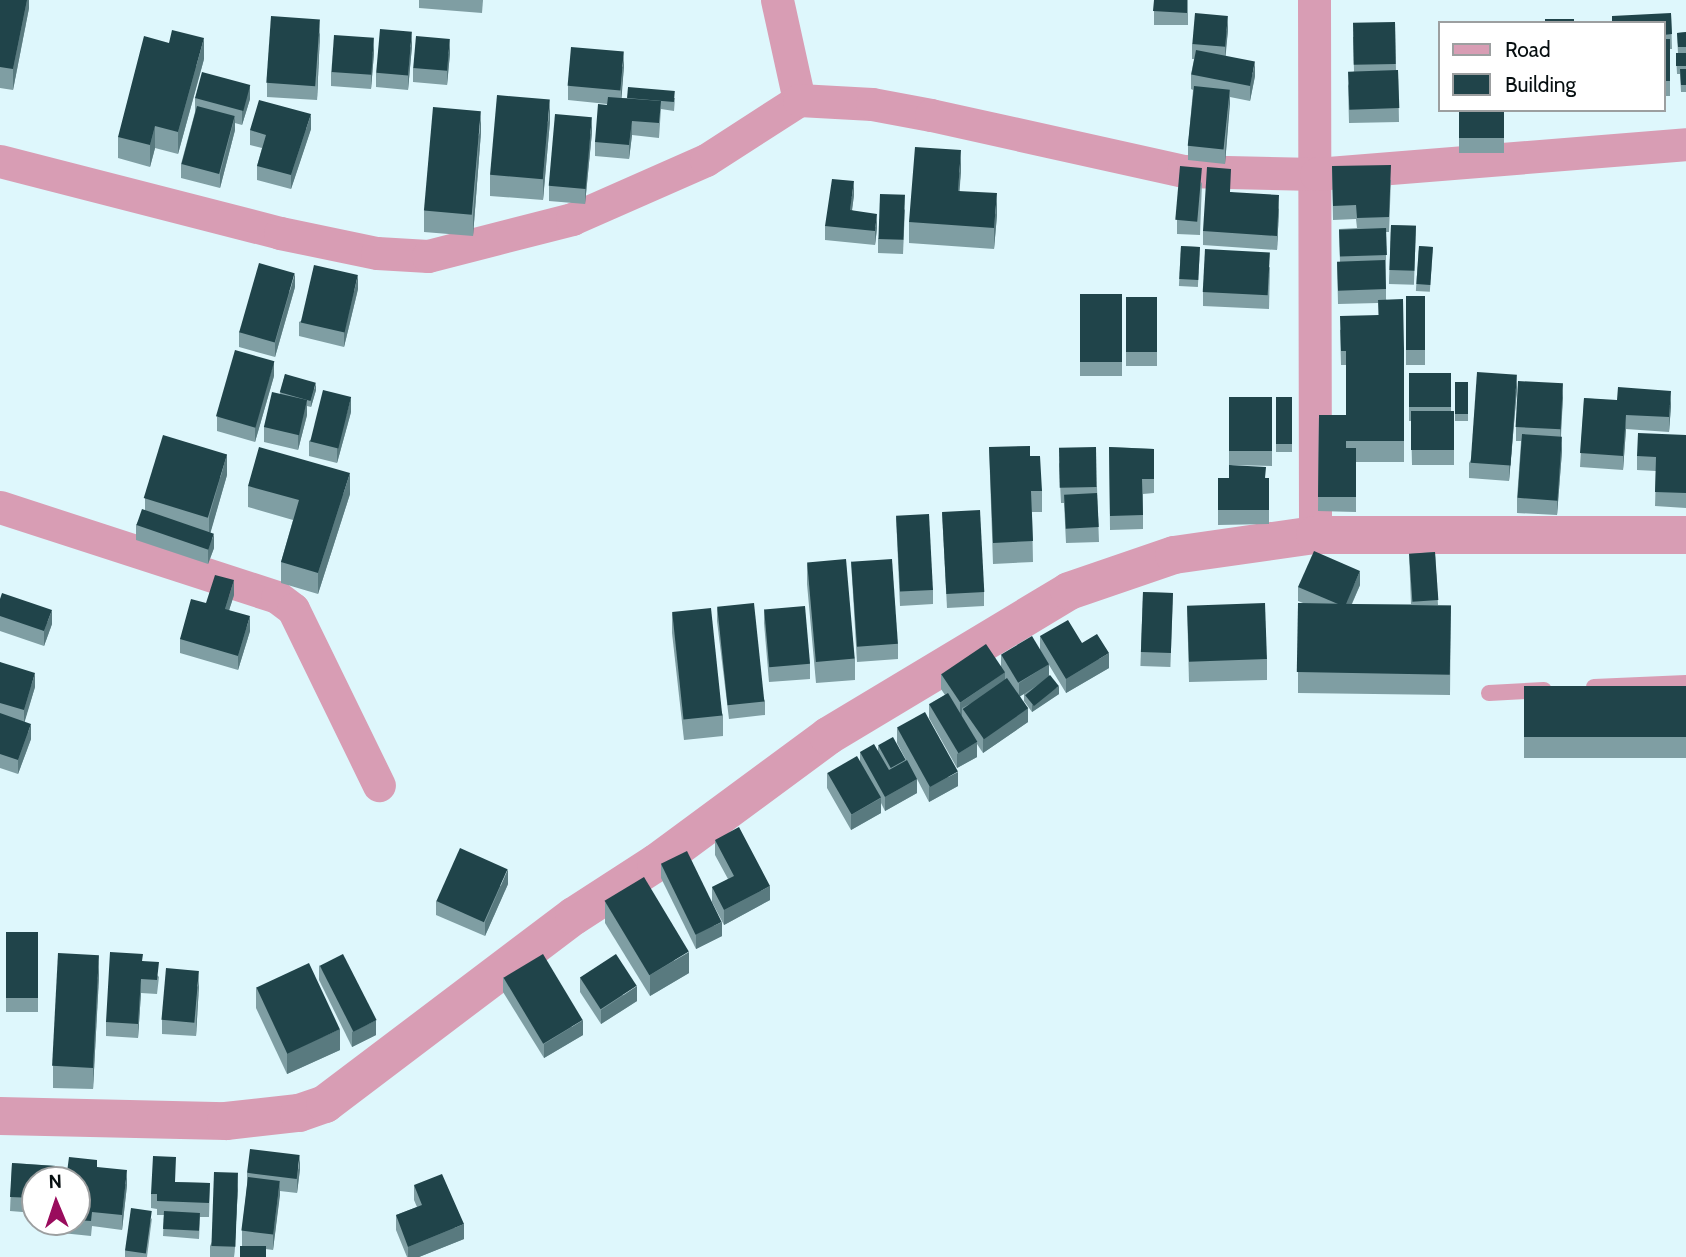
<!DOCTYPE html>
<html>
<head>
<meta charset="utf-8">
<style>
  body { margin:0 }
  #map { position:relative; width:1686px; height:1257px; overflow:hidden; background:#def7fc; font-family:Cabin,sans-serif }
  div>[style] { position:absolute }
  .service>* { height:16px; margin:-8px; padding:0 8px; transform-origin:8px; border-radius:8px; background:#d89db4 }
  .minor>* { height:33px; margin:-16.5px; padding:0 16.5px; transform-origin:16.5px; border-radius:16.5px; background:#d89db4 }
  .tertiary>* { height:38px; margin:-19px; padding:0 19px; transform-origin:19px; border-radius:19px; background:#d89db4 }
  .wall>* { inset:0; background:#7f9ea3; transform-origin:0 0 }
  .shaded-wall>* { inset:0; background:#597a7f }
  .building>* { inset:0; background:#20444a; transform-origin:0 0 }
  span { translate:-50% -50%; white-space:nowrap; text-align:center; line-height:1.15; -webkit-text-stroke:7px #fff; paint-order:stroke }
  .legend { position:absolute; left:1438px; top:21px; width:228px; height:91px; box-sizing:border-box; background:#fff; border:2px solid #9c9fa0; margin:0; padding:9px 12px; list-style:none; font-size:21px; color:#070f11 }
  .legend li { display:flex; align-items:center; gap:14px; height:35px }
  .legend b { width:35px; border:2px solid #9c9fa0 }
  .north { position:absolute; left:21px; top:1166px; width:70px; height:70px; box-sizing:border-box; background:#fff; border:2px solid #9c9fa0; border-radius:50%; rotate:358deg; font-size:19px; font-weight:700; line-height:28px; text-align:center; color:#070f11 }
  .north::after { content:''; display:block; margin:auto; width:24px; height:32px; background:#9a0c5d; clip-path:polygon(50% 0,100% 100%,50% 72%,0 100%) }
</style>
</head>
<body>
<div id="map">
  <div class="service">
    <div style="left:1594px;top:687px;width:92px;rotate:-2.5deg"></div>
    <div style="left:1489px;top:693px;width:55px;rotate:-3.1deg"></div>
  </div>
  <div class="minor">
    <div style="left:777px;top:0;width:102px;rotate:77.6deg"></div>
    <div style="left:1314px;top:0;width:535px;rotate:89.89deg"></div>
    <div style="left:0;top:161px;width:289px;rotate:14.4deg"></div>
    <div style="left:280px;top:233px;width:99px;rotate:11.7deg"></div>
    <div style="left:377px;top:253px;width:51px;rotate:3.4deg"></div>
    <div style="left:428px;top:256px;width:149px;rotate:-14.4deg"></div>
    <div style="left:572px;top:219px;width:146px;rotate:-23.8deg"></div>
    <div style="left:706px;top:160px;width:111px;rotate:-32.8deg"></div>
    <div style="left:799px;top:100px;width:73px;rotate:3.1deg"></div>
    <div style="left:872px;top:104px;width:60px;rotate:10.6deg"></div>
    <div style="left:931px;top:115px;width:258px;rotate:12.5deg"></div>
    <div style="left:1183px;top:171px;width:133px;rotate:1.3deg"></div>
    <div style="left:1316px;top:174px;width:371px;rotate:-4.6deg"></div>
    <div style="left:0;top:507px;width:291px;rotate:18deg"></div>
    <div style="left:277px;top:597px;width:20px;rotate:37deg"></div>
    <div style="left:293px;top:609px;width:196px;rotate:64deg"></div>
  </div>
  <div class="tertiary">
    <div style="left:0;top:1116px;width:226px;rotate:1.3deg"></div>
    <div style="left:226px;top:1121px;width:73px;rotate:-6.3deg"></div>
    <div style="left:299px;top:1113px;width:28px;rotate:-19deg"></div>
    <div style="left:325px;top:1104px;width:312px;rotate:-37.1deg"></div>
    <div style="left:574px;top:916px;width:98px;rotate:-32.9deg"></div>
    <div style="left:656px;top:863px;width:214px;rotate:-36.4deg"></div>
    <div style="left:828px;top:736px;width:281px;rotate:-31deg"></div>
    <div style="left:1069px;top:591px;width:111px;rotate:-18.9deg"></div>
    <div style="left:1174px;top:555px;width:142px;rotate:-8.1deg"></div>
    <div style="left:1315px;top:535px;width:371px"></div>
  </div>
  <div class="wall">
    <div style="clip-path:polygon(0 0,29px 0,29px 8px,13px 90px,0 88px)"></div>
    <div style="clip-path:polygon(419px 0,483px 0,482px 13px,419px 8px)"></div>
    <div style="left:1154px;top:0;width:34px;height:25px"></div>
    <div style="clip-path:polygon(1671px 13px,1672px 49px,1670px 49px,1670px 96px,1663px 96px,1663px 23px)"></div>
    <div style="clip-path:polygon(1395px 22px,1396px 70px,1398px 70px,1399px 122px,1349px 123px,1348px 86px,1354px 71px,1353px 37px)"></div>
    <div style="clip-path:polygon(1228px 30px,1225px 56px,1255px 76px,1250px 101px,1230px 97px,1225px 164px,1188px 160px,1188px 146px,1193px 90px,1191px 89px,1191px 75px,1194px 59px,1192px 59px,1192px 44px)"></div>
    <div style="clip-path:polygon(1686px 32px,1686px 92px,1681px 92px,1680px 74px,1677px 74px,1676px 54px,1678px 54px,1677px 33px)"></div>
    <div style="clip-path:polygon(320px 33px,317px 100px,267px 97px,267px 83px)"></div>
    <div style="clip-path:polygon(412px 46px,408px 90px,376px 87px,376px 73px)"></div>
    <div style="clip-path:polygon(374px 53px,371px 89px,331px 86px,331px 72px)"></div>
    <div style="clip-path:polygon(450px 53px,447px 85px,413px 82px,413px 68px)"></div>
    <div style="clip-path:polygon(204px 59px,178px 154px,155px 148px,150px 167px,118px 158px,118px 137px)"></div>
    <div style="clip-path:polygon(624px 66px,621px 98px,675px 98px,674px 111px,661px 109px,659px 138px,632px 135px,629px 159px,595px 156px,595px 142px,607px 104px,568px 100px,568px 86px)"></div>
    <div style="clip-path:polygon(195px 98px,250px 99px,242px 125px,235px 123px,235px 130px,220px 188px,181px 178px,181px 164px,195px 112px)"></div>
    <div style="left:1459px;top:110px;width:45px;height:43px"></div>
    <div style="clip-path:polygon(550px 121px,543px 200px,490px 196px,490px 175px)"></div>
    <div style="clip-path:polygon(311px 129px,291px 189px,257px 180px,257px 166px,262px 148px,250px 145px,250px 130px)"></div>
    <div style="clip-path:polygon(481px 132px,473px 236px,424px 232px,424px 211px)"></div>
    <div style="clip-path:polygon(592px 132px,585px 204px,549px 201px,549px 186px)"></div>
    <div style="clip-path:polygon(1332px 166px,1391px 180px,1389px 232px,1386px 232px,1386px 299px,1404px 349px,1404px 462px,1356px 462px,1356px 512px,1318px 511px,1319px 415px,1346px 415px,1346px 365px,1341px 365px,1340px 330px,1378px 315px,1378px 303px,1338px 304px,1337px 262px,1340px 262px,1339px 229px,1357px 228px,1356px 219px,1333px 220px)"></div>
    <div style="clip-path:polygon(961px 171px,959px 191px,997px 215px,994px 249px,909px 243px,909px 222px)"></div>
    <div style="clip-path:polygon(1202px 182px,1200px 235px,1177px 234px,1177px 220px)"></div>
    <div style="clip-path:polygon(1231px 192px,1279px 209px,1277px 250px,1203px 245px,1203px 231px)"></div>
    <div style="clip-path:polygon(854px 195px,852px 210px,877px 228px,875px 245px,825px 240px,825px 226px)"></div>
    <div style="clip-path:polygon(905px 209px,903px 254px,878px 253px,878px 239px)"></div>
    <div style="left:1391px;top:225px;width:25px;height:59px;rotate:2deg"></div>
    <div style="left:1181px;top:246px;width:19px;height:40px;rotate:3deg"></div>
    <div style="left:1419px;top:246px;width:14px;height:45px;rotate:4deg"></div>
    <div style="clip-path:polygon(1270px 267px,1269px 309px,1203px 306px,1203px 292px)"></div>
    <div style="clip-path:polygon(295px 287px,275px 357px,239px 347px,239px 332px)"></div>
    <div style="clip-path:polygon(358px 289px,344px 347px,299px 336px,299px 322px)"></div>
    <div style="left:1080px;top:294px;width:42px;height:82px"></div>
    <div style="left:1406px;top:296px;width:19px;height:69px"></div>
    <div style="left:1126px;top:297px;width:31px;height:69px"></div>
    <div style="clip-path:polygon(1409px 373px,1451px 373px,1451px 411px,1454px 411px,1454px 465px,1412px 465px,1411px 421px,1409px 421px)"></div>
    <div style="clip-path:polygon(285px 374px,316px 390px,311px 407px,307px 406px,307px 415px,298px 450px,264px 442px,264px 427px,280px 394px)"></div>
    <div style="clip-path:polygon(274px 376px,255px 442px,217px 431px,217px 417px)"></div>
    <div style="left:1455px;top:382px;width:13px;height:39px"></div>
    <div style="clip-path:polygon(1517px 389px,1509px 481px,1469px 478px,1469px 463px)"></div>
    <div style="clip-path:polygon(1229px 397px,1272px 397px,1272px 466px,1230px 465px,1266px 478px,1269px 478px,1269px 524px,1218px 525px,1218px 478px,1229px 478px)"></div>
    <div style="left:1276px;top:397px;width:16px;height:55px"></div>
    <div style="clip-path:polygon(1563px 397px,1561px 437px,1562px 451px,1557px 515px,1517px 513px,1517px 498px,1521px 441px,1516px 441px,1516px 427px)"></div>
    <div style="clip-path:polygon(1584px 398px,1671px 406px,1669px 432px,1626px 429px,1623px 470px,1580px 467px)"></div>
    <div style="clip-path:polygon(351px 412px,337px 463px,309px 456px,309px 441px)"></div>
    <div style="clip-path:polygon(1686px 435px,1686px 508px,1655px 506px,1656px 471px,1637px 470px,1637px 456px)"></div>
    <div style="clip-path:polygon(989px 447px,1030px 456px,1042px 491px,1042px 512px,1032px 512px,1033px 562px,993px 564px)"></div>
    <div style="clip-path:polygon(1109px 447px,1154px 449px,1154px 493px,1143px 494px,1143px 529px,1110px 530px)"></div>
    <div style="clip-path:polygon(1059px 463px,1097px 487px,1099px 542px,1066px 543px,1064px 503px,1061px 503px)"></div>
    <div style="clip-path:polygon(227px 475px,210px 533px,214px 548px,208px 564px,136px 540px,136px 525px,145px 510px,145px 498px)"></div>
    <div style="clip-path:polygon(248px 486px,350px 494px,318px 594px,281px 583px,281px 562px,293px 520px,248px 507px)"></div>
    <div style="clip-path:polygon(942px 512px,984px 592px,984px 606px,947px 608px)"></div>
    <div style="clip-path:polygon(896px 516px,933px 590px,933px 604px,900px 606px)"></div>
    <div style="clip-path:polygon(1435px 552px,1438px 605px,1451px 605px,1450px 695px,1298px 693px,1298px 603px,1303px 603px,1298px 601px,1298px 587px,1360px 585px,1352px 604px,1411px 604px,1409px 554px)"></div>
    <div style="clip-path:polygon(851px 561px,898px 644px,898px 659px,857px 662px)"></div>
    <div style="clip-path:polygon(807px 563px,855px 659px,855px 680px,816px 683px,807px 584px)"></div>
    <div style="left:1143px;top:592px;width:30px;height:74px;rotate:2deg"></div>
    <div style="clip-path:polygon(234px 595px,229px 610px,250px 631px,238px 670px,180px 653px,180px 639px,206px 603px)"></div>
    <div style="clip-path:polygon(0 599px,52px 624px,44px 646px,0 631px)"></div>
    <div style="clip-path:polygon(1187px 606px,1267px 659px,1267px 680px,1189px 682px)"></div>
    <div style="clip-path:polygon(717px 607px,765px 701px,765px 715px,729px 719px,717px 621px)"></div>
    <div style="clip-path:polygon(764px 609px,810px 664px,810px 679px,769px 682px,764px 623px)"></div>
    <div style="clip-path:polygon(672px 612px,723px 715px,723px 736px,684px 740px,672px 633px)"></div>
    <div style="clip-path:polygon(1040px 636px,1082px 643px,1109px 668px,1066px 693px,1049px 665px,1049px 676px,1059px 694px,1032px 712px,1024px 701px,1024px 694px,1020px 696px,1028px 722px,983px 753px,977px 744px,977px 757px,957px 768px,929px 718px,929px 704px,945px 695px,941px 689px,941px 674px,1001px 666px,1001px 655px,1040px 650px)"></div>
    <div style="clip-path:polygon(0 662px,35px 687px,24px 722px,31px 739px,18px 774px,0 768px)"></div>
    <div style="left:1524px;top:686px;width:162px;height:72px"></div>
    <div style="clip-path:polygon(897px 728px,958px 786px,929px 802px,917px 779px,917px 793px,885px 811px,881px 803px,881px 813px,851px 830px,827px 788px,827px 773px,860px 763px,860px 752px,878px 751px,878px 746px,906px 760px,897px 743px)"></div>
    <div style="clip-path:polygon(715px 840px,770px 900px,724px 925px,712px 902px,712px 887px,728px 879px,715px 855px)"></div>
    <div style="clip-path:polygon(661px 864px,722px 936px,696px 949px,661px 878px)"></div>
    <div style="clip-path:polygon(508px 884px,485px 936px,436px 915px,436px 901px)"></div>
    <div style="clip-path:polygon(605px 902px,689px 973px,650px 996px,605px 923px)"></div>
    <div style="left:6px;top:932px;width:32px;height:80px"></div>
    <div style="clip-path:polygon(143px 961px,159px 977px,157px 994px,141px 993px,138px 1038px,106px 1036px,106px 1022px)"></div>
    <div style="clip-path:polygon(319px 965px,376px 1035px,352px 1047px,319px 980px)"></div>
    <div style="clip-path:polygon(99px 976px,93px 1089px,53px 1088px,53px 1066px)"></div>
    <div style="clip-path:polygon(503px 977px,583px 1035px,544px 1058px,503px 992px)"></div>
    <div style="clip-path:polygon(580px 978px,637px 1001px,601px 1024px,580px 992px)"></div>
    <div style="clip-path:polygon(199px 985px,196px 1036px,162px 1034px,162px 1020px)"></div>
    <div style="clip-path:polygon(256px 987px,340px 1050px,287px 1074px,256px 1008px)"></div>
    <div style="clip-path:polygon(12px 1163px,56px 1166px,56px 1180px,35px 1180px,35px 1213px,10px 1211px)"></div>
    <div style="clip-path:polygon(97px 1167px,127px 1185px,122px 1230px,92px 1226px,91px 1236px,62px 1233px,62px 1222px,77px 1222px,77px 1180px)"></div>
    <div style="clip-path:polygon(300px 1169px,297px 1193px,280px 1191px,273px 1250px,242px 1246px,242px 1231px,247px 1186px,247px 1173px)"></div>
    <div style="clip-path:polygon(175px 1182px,210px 1183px,209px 1217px,200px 1217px,199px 1239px,163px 1236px,164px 1215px,157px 1215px,157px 1209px,151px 1208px,151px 1194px)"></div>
    <div style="clip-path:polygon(414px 1185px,464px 1239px,419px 1257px,407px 1257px,396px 1230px,396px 1215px,417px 1207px,414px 1200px)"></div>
    <div style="clip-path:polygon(238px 1188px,234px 1257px,210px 1257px,210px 1246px)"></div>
    <div style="clip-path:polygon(152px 1218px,147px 1257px,125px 1257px,125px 1251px)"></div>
  </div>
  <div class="shaded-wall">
    <div style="clip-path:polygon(27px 0,29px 0,29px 8px,13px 90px,13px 69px)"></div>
    <div style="clip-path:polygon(1228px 16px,1228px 30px,1225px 62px,1225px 47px)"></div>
    <div style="clip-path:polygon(320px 19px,320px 33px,317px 100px,317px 86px)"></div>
    <div style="clip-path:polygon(412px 32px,412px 46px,408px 90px,408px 76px)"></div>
    <div style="clip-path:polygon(204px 38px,204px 59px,178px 154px,178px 132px)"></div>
    <div style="clip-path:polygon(374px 38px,374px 53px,371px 89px,371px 75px)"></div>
    <div style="clip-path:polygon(450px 39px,450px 53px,447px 85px,447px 70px)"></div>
    <div style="clip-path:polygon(624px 52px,624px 66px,621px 105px,621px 90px)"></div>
    <div style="clip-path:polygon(1255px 62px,1255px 76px,1250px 101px,1250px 86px)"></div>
    <div style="clip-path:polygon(250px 85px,250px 99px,242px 125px,242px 110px)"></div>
    <div style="clip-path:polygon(1230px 90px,1230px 104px,1225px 164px,1225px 149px)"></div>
    <div style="clip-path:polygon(550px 100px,550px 121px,543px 200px,543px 179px)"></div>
    <div style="clip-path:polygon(481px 111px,481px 132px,473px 236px,473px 215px)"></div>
    <div style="clip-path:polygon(311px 114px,311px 129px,291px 189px,291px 175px)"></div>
    <div style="clip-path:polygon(235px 116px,235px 130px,220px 188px,220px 174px)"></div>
    <div style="clip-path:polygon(592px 117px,592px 132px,585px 204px,585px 190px)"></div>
    <div style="clip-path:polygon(632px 121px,632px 135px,629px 159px,629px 145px)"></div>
    <div style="clip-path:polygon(155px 126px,155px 148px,150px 167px,150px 145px)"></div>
    <div style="clip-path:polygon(961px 150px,961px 171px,958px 212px,958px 191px)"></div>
    <div style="clip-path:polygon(854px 181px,854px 195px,850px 225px,850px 210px)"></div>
    <div style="clip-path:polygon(997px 193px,997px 215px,994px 249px,994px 228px)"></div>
    <div style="clip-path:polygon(1279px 195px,1279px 209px,1277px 250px,1277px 236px)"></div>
    <div style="clip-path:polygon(877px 214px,877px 228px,875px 245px,875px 231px)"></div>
    <div style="clip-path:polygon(295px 273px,295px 287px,275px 357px,275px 343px)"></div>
    <div style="clip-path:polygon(358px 275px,358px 289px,344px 347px,344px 333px)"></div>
    <div style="clip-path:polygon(274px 361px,274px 376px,255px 442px,255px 427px)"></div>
    <div style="clip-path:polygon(1517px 375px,1517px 389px,1509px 481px,1509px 467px)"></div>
    <div style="clip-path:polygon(316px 383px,316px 390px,311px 407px,311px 400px)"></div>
    <div style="clip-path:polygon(1563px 383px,1563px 397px,1560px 443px,1560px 429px)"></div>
    <div style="clip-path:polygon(1671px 391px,1671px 406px,1669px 432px,1669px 417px)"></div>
    <div style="clip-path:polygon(351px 397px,351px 412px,337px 463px,337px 449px)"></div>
    <div style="clip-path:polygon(307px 400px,307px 415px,298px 450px,298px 436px)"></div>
    <div style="clip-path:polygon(1626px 415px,1626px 429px,1623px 470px,1623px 456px)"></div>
    <div style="clip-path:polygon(1562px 437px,1562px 451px,1557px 515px,1557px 501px)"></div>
    <div style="clip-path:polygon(227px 454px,227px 475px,209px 538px,209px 517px)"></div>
    <div style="clip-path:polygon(350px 473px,350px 494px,318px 594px,318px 573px)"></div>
    <div style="clip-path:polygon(214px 534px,214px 548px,208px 564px,208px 550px)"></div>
    <div style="clip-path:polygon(1360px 571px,1360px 585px,1344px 621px,1344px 607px)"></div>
    <div style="clip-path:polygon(234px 580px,234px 595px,225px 623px,225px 609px)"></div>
    <div style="clip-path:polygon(52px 610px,52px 624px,44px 646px,44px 631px)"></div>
    <div style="clip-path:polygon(250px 616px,250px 631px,238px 670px,238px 656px)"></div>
    <div style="clip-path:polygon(1109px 653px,1109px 668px,1066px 693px,1066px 679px)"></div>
    <div style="clip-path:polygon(1049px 664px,1049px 678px,1019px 697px,1019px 683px)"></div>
    <div style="clip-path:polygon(1005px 672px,1005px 686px,962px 708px,962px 715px,960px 717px,960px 703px)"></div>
    <div style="clip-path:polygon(35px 673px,35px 687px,24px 724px,24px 710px)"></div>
    <div style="clip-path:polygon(1059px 686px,1059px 694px,1032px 712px,1032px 705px)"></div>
    <div style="clip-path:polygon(1028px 708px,1028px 722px,983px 753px,983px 738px)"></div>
    <div style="clip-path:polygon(31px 724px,31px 739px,18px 774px,18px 760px)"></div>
    <div style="clip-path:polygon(977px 742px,977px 757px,957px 768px,957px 754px)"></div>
    <div style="clip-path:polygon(958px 772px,958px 786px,929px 802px,929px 787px)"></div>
    <div style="clip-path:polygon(917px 779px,917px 793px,885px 811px,885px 797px)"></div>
    <div style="clip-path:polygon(881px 798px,881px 813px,851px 830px,851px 815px)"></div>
    <div style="clip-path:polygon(508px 869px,508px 884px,485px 936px,485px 922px)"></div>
    <div style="clip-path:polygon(770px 886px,770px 900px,724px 925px,724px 910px)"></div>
    <div style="clip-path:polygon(722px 922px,722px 936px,696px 949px,696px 934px)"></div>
    <div style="clip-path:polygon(689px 952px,689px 973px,650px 996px,650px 975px)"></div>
    <div style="clip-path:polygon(99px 955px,99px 976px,93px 1089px,93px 1068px)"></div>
    <div style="clip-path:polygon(199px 971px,199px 985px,196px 1036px,196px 1022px)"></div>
    <div style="clip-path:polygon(141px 979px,141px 993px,138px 1038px,138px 1024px)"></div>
    <div style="clip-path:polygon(637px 986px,637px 1001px,601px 1024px,601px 1010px)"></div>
    <div style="clip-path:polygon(376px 1020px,376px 1035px,352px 1047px,352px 1032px)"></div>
    <div style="clip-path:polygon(583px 1020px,583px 1035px,544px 1058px,544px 1044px)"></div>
    <div style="clip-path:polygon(340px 1029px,340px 1050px,287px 1074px,287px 1053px)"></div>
    <div style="clip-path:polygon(300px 1155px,300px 1169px,297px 1193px,297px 1179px)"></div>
    <div style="clip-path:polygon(127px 1170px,127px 1185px,122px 1230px,122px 1215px)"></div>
    <div style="clip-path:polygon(238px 1173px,238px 1188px,234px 1257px,234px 1247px)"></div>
    <div style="clip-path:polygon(280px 1181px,280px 1195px,273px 1250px,273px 1235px)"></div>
    <div style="clip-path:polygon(464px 1224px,464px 1239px,419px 1257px,408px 1257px,408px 1247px)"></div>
  </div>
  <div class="building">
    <div style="clip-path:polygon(0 0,27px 0,13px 69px,0 67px)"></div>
    <div style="clip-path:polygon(1154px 0,1187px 0,1187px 13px,1153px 11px)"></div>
    <div style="left:1195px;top:13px;width:33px;height:31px;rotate:5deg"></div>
    <div style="clip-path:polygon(1671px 13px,1672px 34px,1663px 35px,1663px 23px,1612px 23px,1612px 16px)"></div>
    <div style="left:271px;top:16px;width:49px;height:67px;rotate:4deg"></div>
    <div style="left:1545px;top:19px;width:29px;height:4px"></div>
    <div style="left:1395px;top:22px;width:42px;height:42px;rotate:89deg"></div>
    <div style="left:380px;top:29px;width:32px;height:44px;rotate:5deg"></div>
    <div style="clip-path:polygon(172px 30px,204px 38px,178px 132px,155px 126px,150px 145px,118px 137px,144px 36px,169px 43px)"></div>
    <div style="clip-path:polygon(1686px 32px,1686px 47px,1678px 47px,1677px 33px)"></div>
    <div style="left:334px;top:35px;width:40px;height:37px;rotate:4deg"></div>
    <div style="left:416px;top:36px;width:34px;height:32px;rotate:5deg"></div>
    <div style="left:1670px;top:39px;width:42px;height:7px;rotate:90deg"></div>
    <div style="left:571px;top:47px;width:53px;height:39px;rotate:5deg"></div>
    <div style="left:1196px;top:50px;width:60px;height:25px;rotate:11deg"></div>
    <div style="left:1686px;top:53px;width:13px;height:10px;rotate:90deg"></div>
    <div style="clip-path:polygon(1680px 69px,1686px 69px,1686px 85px,1681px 85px)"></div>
    <div style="left:1398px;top:70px;width:38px;height:50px;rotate:88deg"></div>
    <div style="left:202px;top:72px;width:50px;height:27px;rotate:15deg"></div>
    <div style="left:1194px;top:86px;width:36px;height:60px;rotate:6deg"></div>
    <div style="left:628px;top:87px;width:47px;height:11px;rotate:5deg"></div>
    <div style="left:497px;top:95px;width:53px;height:80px;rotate:5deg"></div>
    <div style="clip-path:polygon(608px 97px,661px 101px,659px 123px,632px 121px,629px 145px,595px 142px,598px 104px,607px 105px)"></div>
    <div style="clip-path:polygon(259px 100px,311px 114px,291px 175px,257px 166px,266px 135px,250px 130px)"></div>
    <div style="left:197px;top:106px;width:39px;height:60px;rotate:15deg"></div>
    <div style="left:433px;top:107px;width:48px;height:104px;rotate:5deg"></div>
    <div style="left:1459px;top:110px;width:45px;height:28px"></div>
    <div style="left:555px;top:114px;width:37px;height:72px;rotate:5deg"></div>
    <div style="clip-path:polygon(915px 147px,961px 150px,958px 191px,997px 193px,994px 228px,909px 222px)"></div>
    <div style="clip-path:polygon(1391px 165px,1389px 217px,1357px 218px,1356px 205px,1333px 206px,1332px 166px)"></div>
    <div style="left:1180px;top:166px;width:22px;height:54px;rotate:5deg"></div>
    <div style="clip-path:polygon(1207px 167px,1231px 169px,1230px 192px,1279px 195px,1277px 236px,1203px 231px)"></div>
    <div style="clip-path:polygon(832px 179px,854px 181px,850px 210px,877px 214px,875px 231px,825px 226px)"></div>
    <div style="left:880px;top:194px;width:25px;height:45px;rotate:2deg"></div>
    <div style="left:1391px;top:225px;width:25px;height:45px;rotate:2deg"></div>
    <div style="left:1386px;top:228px;width:27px;height:47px;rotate:88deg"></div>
    <div style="left:1181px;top:246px;width:19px;height:33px;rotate:3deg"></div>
    <div style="left:1419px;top:246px;width:14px;height:38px;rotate:4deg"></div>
    <div style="left:1205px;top:249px;width:65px;height:43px;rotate:3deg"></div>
    <div style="left:1385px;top:260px;width:29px;height:48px;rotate:88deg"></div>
    <div style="left:259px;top:263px;width:37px;height:72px;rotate:16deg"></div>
    <div style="left:314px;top:265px;width:45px;height:59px;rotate:13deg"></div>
    <div style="left:1080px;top:294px;width:42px;height:68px"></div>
    <div style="left:1406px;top:296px;width:19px;height:54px"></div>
    <div style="left:1126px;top:297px;width:31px;height:55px"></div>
    <div style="clip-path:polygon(1403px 299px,1404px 349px,1346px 349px,1346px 351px,1341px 351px,1340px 316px,1379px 315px,1378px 300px)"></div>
    <div style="left:1346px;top:349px;width:58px;height:92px"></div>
    <div style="left:235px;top:350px;width:41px;height:69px;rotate:16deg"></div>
    <div style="left:1477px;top:372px;width:40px;height:91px;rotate:4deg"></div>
    <div style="left:1409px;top:373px;width:42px;height:34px"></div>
    <div style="left:285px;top:374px;width:32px;height:19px;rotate:16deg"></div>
    <div style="left:1518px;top:381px;width:45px;height:46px;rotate:3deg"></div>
    <div style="left:1455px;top:382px;width:13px;height:32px"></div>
    <div style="clip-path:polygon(1618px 387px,1671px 391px,1669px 417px,1626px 415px,1623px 456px,1580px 453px,1584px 398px,1617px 400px)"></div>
    <div style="left:323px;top:390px;width:29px;height:53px;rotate:14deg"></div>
    <div style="left:272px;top:392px;width:36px;height:36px;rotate:13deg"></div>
    <div style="left:1229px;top:397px;width:43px;height:54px"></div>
    <div style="left:1276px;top:397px;width:16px;height:47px"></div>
    <div style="left:1411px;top:411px;width:43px;height:39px"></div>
    <div style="clip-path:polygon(1319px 415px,1346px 415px,1346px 448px,1356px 448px,1356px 497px,1318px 497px)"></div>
    <div style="clip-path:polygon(1638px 433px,1686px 435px,1686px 493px,1655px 492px,1656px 457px,1637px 456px)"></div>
    <div style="left:1522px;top:434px;width:40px;height:64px;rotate:4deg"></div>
    <div style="left:163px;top:435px;width:67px;height:66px;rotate:17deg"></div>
    <div style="clip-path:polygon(1030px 446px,1030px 456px,1040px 456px,1042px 491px,1031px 491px,1033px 541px,993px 543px,989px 447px)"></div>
    <div style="clip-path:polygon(259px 447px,350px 473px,318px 573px,281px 562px,299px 500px,248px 486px)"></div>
    <div style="left:1096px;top:447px;width:40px;height:37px;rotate:89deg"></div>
    <div style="clip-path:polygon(1109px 447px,1154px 449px,1154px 479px,1142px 479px,1143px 515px,1110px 516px)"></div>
    <div style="clip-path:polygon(1229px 465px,1266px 467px,1265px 478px,1229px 478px)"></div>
    <div style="left:1218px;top:478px;width:51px;height:32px"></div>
    <div style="left:1097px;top:493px;width:34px;height:33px;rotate:87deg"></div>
    <div style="left:142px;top:509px;width:76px;height:17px;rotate:19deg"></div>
    <div style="left:980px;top:510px;width:82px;height:38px;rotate:87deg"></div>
    <div style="left:929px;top:514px;width:76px;height:33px;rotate:87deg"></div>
    <div style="clip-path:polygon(1314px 551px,1360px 571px,1346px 604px,1338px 604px,1298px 587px)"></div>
    <div style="left:1435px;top:552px;width:48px;height:26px;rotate:86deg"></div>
    <div style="left:846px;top:559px;width:100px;height:39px;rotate:85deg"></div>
    <div style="left:892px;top:559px;width:85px;height:41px;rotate:86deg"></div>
    <div style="clip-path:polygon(215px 575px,234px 580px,225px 609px,250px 616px,238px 656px,180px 639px,191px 599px,206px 603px)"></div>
    <div style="left:1143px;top:592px;width:30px;height:60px;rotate:2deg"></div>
    <div style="clip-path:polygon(2px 593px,52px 610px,44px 631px,0 616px,0 599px)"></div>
    <div style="left:754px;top:603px;width:99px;height:37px;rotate:84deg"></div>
    <div style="left:1265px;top:603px;width:56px;height:78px;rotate:88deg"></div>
    <div style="left:1298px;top:603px;width:153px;height:69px;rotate:1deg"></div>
    <div style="left:805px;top:606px;width:58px;height:41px;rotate:85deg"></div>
    <div style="left:711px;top:608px;width:108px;height:39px;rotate:84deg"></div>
    <div style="clip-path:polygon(1068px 620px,1082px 643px,1097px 634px,1109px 653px,1066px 679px,1040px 636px)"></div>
    <div style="left:1032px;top:636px;width:33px;height:36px;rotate:59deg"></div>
    <div style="left:986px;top:644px;width:34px;height:54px;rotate:56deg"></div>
    <div style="clip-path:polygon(0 662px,35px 673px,24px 710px,0 703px)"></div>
    <div style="left:1050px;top:675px;width:14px;height:32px;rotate:51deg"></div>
    <div style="left:1007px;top:678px;width:37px;height:54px;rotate:55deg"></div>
    <div style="left:1524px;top:686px;width:162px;height:51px"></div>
    <div style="left:948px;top:693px;width:57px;height:22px;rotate:59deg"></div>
    <div style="left:925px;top:712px;width:68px;height:32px;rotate:61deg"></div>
    <div style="clip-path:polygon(0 713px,31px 724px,18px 760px,0 754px)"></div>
    <div style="left:893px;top:737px;width:26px;height:17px;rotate:61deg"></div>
    <div style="clip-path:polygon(874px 744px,889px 770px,907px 760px,917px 779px,885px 797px,860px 752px)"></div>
    <div style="left:857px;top:756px;width:48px;height:34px;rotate:60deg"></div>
    <div style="clip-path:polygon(739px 827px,770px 886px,724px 910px,712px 887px,734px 876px,715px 840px)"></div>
    <div style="left:460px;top:848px;width:52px;height:58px;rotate:24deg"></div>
    <div style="left:687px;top:851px;width:79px;height:29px;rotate:64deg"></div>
    <div style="left:644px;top:877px;width:87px;height:46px;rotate:59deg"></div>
    <div style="left:6px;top:932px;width:32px;height:66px"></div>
    <div style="clip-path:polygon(110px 952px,143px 954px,142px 961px,159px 962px,157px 980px,141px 979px,138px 1024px,106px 1022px)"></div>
    <div style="left:58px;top:953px;width:41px;height:113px;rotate:3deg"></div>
    <div style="left:343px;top:954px;width:74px;height:26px;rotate:63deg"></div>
    <div style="left:543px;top:954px;width:77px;height:46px;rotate:59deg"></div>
    <div style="left:616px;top:954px;width:38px;height:43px;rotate:57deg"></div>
    <div style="left:309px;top:963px;width:73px;height:58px;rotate:65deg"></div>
    <div style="left:166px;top:968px;width:33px;height:52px;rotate:5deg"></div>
    <div style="left:250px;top:1149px;width:50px;height:24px;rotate:7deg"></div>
    <div style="clip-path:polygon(153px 1156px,176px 1157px,175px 1182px,210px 1183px,209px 1203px,157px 1201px,157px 1194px,151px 1194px)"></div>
    <div style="clip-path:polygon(69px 1157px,97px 1160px,97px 1167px,127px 1170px,122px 1215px,92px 1212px,91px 1221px,77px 1220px,77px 1180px,66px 1180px)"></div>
    <div style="clip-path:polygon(12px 1163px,56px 1166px,56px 1180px,35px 1180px,35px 1198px,10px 1197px)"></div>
    <div style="left:214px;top:1172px;width:24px;height:74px;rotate:2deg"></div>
    <div style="clip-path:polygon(442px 1174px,464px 1224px,408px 1247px,396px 1215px,422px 1205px,414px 1185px)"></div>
    <div style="left:248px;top:1177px;width:32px;height:54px;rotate:7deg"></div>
    <div style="left:131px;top:1208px;width:21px;height:43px;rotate:8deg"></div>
    <div style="left:164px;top:1211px;width:36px;height:18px;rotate:3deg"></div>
    <div style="left:240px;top:1246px;width:26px;height:11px"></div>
  </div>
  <ul class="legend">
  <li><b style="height:9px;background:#d89db4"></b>Road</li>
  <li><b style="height:19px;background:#20444a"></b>Building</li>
  </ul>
  <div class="north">N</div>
</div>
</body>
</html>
